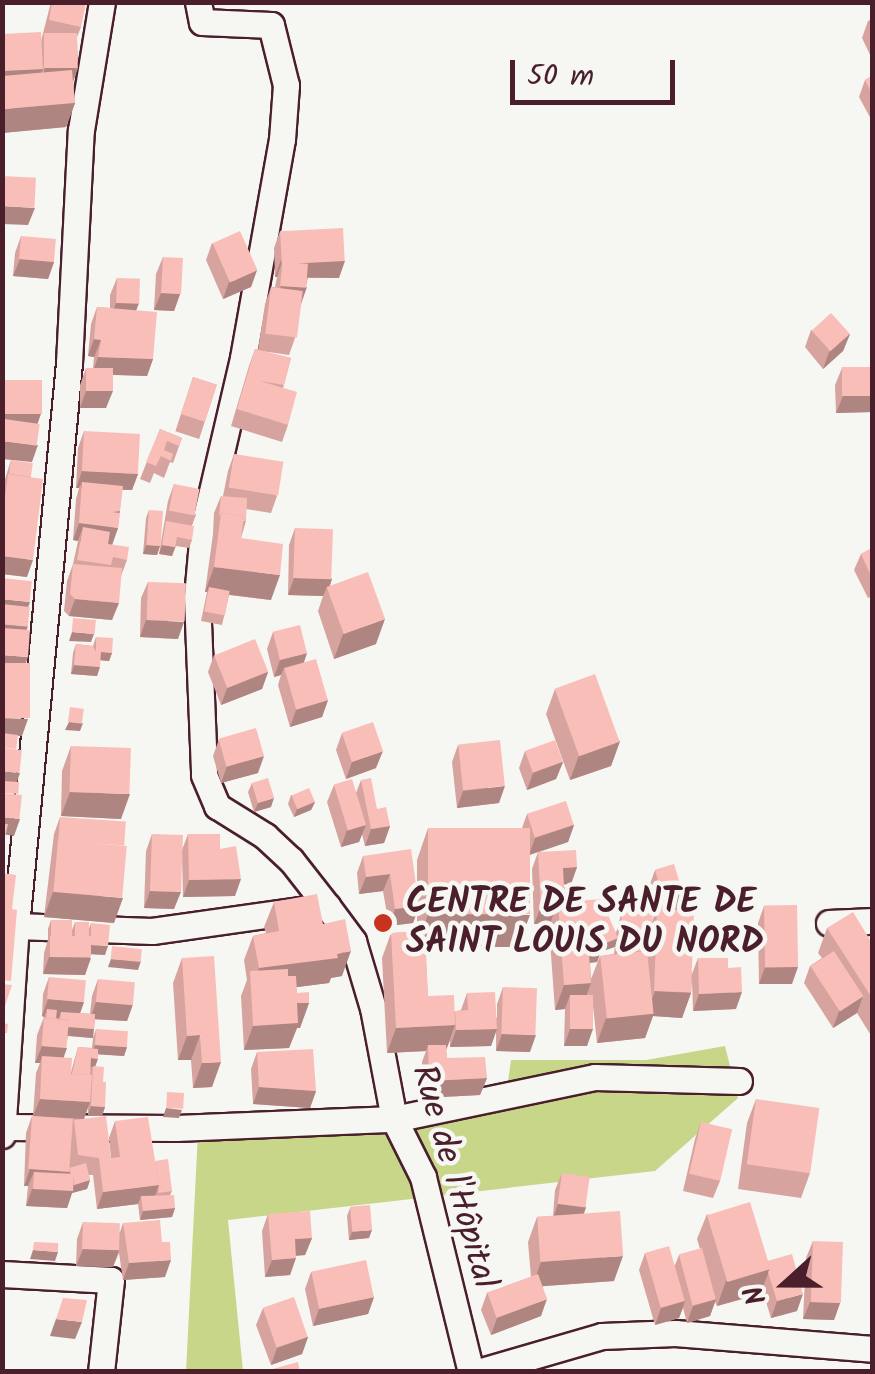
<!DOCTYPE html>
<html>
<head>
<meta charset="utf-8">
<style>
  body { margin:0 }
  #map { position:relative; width:875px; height:1374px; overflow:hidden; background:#f6f6f2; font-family:Kalam,sans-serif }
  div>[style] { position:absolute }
  .green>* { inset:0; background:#c8d68a }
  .roads { filter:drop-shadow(2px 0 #4a1f2b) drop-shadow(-2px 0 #4a1f2b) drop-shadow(0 2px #4a1f2b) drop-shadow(0 -2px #4a1f2b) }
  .minor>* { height:25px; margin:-12.5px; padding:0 12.5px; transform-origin:12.5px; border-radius:12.5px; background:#f6f6f2 }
  .wall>* { inset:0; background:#d7a39f; transform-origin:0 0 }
  .shaded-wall>* { inset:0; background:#af8582; transform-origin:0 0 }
  .building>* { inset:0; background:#fabeb9; transform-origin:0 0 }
  .dots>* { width:28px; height:28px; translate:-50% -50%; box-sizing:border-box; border:5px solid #f6f6f2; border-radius:50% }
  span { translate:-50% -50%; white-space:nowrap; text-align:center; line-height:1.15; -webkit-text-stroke:9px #f6f6f2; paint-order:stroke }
  .poi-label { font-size:35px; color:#4a1f2b; font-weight:700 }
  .left { translate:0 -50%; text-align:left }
  .street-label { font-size:35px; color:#4a1f2b }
  .frame { position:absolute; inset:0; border:5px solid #4a1f2b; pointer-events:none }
  .north { position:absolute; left:735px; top:1234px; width:100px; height:100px; -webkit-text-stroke:8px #f6f6f2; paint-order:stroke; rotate:249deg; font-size:28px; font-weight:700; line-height:40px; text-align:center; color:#4a1f2b }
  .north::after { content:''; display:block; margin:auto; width:35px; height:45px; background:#4a1f2b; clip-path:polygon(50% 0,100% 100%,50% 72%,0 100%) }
  .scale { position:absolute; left:510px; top:60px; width:165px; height:45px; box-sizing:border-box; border:5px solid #4a1f2b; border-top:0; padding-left:12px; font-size:30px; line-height:35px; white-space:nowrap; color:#4a1f2b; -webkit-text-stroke:8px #f6f6f2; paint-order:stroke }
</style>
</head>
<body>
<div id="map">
  <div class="green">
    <div style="clip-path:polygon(725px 1046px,738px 1098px,655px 1171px,228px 1220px,243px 1371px,186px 1372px,198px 1132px,255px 1132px,504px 1111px,511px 1060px,646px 1060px)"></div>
  </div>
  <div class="roads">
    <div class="minor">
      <div style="left:198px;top:2px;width:20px;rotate:79deg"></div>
      <div style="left:202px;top:22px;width:69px;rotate:2.5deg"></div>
      <div style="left:271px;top:25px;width:62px;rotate:76deg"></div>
      <div style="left:286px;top:85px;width:54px;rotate:94.2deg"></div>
      <div style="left:282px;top:139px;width:222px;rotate:100.1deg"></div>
      <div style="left:243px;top:358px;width:177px;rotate:103.1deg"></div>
      <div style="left:203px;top:530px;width:67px;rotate:95.1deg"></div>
      <div style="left:197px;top:597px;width:178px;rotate:87.7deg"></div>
      <div style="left:204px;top:775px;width:34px;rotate:67deg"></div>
      <div style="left:217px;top:806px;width:57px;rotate:32deg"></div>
      <div style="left:265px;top:836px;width:35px;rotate:43deg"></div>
      <div style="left:291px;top:860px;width:58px;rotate:52deg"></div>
      <div style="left:829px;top:923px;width:43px;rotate:-2.7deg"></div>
      <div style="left:16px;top:926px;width:136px;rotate:2.1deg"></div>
      <div style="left:152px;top:931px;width:177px;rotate:-8.1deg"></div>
      <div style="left:327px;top:906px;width:44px;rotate:53.4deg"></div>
      <div style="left:353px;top:941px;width:70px;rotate:73.4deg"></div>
      <div style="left:373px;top:1008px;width:113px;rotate:79.3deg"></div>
      <div style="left:394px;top:1119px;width:65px;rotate:63.4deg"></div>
      <div style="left:423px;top:1177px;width:201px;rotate:76.2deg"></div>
      <div style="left:3px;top:1127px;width:173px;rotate:0.3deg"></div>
      <div style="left:176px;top:1128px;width:218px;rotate:-2.4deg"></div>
      <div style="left:394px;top:1119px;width:205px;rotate:-11.8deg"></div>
      <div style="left:595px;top:1077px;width:144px;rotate:1.6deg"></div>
      <div style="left:2px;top:1135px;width:209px;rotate:-86.2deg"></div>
      <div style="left:16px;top:926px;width:565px;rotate:-84.62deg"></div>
      <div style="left:69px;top:363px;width:233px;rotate:-87.1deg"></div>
      <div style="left:81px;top:130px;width:130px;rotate:-80.7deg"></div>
      <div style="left:2px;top:1274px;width:109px;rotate:3.2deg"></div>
      <div style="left:111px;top:1280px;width:93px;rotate:96.2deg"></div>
      <div style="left:478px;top:1372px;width:129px;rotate:-16.2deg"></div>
      <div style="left:602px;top:1336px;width:73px;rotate:-2.4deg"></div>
      <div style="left:675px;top:1333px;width:198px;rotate:4.6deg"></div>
    </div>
  </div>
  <div class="wall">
    <div style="clip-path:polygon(51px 2px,83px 2px,81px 27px,77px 37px,78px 68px,73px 80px,75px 103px,66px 127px,2px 133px,41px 41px)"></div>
    <div style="clip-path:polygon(872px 19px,872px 59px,862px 38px,868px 21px)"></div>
    <div style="clip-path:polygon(872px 76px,872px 121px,859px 97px,865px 80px)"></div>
    <div style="clip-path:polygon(280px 231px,339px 278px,308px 278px,301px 304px,295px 338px,289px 355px,261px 351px,291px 358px,283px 388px,288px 425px,282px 442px,231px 426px,249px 366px,255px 349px,258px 350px,265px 304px,271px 287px,275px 287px,277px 277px,275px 277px,274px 248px)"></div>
    <div style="clip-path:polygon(21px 236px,54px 262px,48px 279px,13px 276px,15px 253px)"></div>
    <div style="clip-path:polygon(212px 243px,257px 270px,251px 287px,223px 299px,206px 260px)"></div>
    <div style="clip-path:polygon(163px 257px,180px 294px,174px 311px,154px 310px,156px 274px)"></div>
    <div style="clip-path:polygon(117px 278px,139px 303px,136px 311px,153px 359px,147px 376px,113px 375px,106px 408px,80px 408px,80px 385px,86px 368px,93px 368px,94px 357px,88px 356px,91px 324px,97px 307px,110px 308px,110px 295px)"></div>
    <div style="clip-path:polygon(811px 330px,850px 334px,843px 351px,823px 369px,805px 347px)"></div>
    <div style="clip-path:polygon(872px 367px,872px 412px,836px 413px,835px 385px,842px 368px)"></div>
    <div style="left:193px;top:377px;width:25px;height:57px;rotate:18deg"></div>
    <div style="clip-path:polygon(160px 429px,182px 438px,173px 463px,170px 462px,164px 478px,154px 473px,150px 483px,140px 479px)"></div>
    <div style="clip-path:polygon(84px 431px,138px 474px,132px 490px,122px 490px,118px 528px,112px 545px,127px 560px,121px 576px,112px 620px,69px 616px,64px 611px,67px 581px,73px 564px,78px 541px,73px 540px,76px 499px,79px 488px,76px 488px,78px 448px)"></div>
    <div style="clip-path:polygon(234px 454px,277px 496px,271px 513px,246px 509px,246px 521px,241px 538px,271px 600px,229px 595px,222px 625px,201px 621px,207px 592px,205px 592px,213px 534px,214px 513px,221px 496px,223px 496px,228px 471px)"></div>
    <div style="clip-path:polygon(11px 460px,31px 477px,27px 577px,2px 574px,2px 489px)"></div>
    <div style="clip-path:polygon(174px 484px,196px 515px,192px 525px,192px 540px,189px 548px,176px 546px,172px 556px,159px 554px,168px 501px)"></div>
    <div style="clip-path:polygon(149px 510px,160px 546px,157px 555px,143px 554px,146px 518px)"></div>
    <div style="clip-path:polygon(295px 528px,332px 579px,330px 586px,376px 644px,334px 659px,318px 611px,323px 596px,288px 595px,289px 545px)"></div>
    <div style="clip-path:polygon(872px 548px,872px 596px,868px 598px,854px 570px,861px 554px)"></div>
    <div style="clip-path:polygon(148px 582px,178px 639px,140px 637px,141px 598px)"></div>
    <div style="clip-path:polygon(273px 632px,307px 653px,304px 662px,328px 700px,322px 717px,290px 727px,278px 685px,281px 675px,274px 677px,267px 649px)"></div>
    <div style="clip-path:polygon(96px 637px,112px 653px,109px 661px,100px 660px,97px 676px,71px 674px,73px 653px,76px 644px,93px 646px)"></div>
    <div style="clip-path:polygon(214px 655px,268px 672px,262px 689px,221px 705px,208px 672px)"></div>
    <div style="clip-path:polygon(555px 689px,620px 741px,611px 766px,570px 780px,546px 714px)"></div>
    <div style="clip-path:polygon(342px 733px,376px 768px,346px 779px,336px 750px)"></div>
    <div style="clip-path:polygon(219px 739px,258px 773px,221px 783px,213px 756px)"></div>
    <div style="clip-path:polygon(458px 745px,499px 803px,457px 808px,452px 762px)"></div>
    <div style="clip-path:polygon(71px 746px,121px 819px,61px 816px,62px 771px)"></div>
    <div style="clip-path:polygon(525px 751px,563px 762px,556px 779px,527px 790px,519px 768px)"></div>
    <div style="clip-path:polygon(361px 780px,377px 809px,390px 826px,384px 843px,365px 846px,362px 834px,359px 842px,341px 847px,327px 802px,334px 785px,356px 793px)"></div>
    <div style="clip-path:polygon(252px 783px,271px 807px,254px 812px,248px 792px)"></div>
    <div style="clip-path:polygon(291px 795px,315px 802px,311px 810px,294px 817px,288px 804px)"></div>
    <div style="clip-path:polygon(evenodd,527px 814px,574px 825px,568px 842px,539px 852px,577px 867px,571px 884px,564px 884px,564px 887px,579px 901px,604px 911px,616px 933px,622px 911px,652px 922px,656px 910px,649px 887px,655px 870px,683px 893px,678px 909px,692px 974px,698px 958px,728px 968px,736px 1009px,693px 1011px,692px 980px,691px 993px,682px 1018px,653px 1016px,645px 1038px,597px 1043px,593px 1006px,587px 1046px,564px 1046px,565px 1009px,555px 1010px,549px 927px,550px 924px,534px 924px,532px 869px,538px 852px,530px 855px,518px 947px,425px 947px,428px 996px,455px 1012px,461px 1010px,467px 993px,497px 1018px,497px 1004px,503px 987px,530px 1052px,496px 1051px,496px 1031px,491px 1046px,450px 1047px,450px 1041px,446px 1050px,447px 1058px,487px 1078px,480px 1095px,423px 1098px,422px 1062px,426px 1051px,387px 1053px,382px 958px,391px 933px,417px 932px,417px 913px,413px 923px,389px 926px,383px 891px,359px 894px,357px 873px,363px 856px,417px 887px,417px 860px,428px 828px,522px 828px,527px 814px,615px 946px,614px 954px,600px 956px,591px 979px,590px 963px,597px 962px,602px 948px,603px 951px,615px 946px)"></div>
    <div style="clip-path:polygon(60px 817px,114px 923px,44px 917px,54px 834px)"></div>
    <div style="clip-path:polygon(152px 834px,182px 850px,188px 834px,220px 849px,235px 896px,183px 897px,182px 855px,174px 909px,144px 908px,146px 851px)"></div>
    <div style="clip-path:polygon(274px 902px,323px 924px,342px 976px,331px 978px,329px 983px,296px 987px,297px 993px,309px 1003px,300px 1028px,297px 1028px,289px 1048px,244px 1050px,241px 996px,247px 980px,244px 960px,253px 936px,266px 933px,264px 927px)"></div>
    <div style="clip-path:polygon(764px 906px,792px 984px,759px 984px,758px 923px)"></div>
    <div style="clip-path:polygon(51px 920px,72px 930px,75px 922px,88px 931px,91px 923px,105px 955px,91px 954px,85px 975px,43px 974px,44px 953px,48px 940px,48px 929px)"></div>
    <div style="clip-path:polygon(827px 928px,872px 943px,872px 1037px,857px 1013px,833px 1028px,804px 983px,810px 966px,822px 958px,818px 953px)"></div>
    <div style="clip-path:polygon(182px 958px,212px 1087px,193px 1088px,191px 1060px,178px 1060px,173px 983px)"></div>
    <div style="clip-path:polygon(49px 977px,84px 1002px,80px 1013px,90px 1014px,92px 996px,98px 979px,133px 1004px,127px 1021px,95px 1019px,94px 1029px,91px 1038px,68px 1036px,63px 1057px,71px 1072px,78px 1047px,92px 1048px,93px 1038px,96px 1029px,127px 1047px,124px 1056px,98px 1054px,95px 1067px,103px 1082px,105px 1107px,102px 1116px,88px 1115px,88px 1107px,84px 1118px,111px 1158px,109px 1138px,115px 1121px,155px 1161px,172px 1191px,170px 1195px,175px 1208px,172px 1217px,140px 1220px,138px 1204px,97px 1209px,93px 1175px,89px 1175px,90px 1180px,87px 1189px,72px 1193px,67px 1208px,26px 1206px,28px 1186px,24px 1186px,26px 1133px,32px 1116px,78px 1119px,33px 1116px,36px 1073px,40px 1063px,35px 1063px,37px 1035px,44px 1017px,42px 1016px,43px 994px)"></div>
    <div style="clip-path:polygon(257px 1052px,316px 1091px,310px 1108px,253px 1104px,251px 1069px)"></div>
    <div style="clip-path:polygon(756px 1099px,810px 1173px,801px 1198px,738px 1189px,747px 1123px)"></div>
    <div style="clip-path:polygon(701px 1122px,720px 1181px,713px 1198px,683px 1191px,695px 1139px)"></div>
    <div style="clip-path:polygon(562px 1173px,586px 1207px,584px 1214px,614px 1281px,543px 1286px,541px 1316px,491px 1335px,481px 1310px,487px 1293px,531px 1277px,528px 1242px,537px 1217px,553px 1216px,555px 1190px)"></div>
    <div style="clip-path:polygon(350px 1208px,369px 1238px,349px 1240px,347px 1216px)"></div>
    <div style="clip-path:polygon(268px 1214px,312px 1238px,305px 1255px,296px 1256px,290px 1275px,265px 1277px,262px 1231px)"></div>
    <div style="clip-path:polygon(707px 1214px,767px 1261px,797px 1311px,771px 1318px,762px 1289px,760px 1294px,717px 1306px,715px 1302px,710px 1316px,687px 1323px,683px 1308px,679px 1318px,655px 1325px,639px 1270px,645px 1253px,675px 1265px,679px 1255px,700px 1249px,697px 1239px)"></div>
    <div style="clip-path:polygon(83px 1222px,120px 1232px,123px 1223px,165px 1277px,123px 1280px,119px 1253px,113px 1267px,76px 1266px,77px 1239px)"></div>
    <div style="clip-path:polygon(813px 1241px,840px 1303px,834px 1320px,803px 1319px,806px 1258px)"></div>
    <div style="clip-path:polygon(311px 1272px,374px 1297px,368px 1314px,313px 1326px,305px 1289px)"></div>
    <div style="clip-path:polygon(263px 1308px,308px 1337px,302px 1354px,271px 1365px,256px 1325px)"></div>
  </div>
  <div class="shaded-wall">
    <div style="clip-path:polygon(45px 68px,78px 68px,72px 85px,39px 85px)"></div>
    <div style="clip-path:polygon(43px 69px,33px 93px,2px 95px,2px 70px)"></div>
    <div style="clip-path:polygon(75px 103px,66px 127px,2px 133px,2px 109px)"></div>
    <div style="clip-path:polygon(2px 206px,35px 208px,28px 225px,2px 224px)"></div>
    <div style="clip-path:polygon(20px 259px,54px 262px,48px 279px,13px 276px)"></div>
    <div style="clip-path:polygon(281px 260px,345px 261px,339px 278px,281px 277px,282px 262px,277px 277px,275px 277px)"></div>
    <div style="clip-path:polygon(257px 270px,251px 287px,223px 299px,229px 282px)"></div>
    <div style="clip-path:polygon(281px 286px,307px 287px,301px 304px,275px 302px)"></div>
    <div style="clip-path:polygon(161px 293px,180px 294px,174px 311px,154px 310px)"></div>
    <div style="clip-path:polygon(116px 303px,139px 303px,132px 320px,110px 320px)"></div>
    <div style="clip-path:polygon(850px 334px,843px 351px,823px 369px,829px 352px)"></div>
    <div style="clip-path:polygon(94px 339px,101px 340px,94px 357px,88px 356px)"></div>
    <div style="clip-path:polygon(98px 357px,153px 359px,147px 376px,92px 374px)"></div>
    <div style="clip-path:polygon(86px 391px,113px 391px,106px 408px,80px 408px)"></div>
    <div style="clip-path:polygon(843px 396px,872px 396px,872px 412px,836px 413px)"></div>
    <div style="clip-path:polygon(2px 414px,41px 414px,35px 431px,4px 419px,2px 424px)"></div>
    <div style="clip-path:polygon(2px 441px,38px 445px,32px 462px,2px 459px)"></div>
    <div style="clip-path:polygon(82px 471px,138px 474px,132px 490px,81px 488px,82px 482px,79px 488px,76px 488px)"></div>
    <div style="clip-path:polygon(120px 511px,114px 528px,118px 528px,112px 545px,80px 541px,83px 527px,78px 541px,73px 540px,79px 523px,112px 512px)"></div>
    <div style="clip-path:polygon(146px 545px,160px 546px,157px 555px,143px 554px)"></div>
    <div style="clip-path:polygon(162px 545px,175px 547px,172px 556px,159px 554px)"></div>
    <div style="clip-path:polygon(2px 556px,33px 560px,27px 577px,2px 574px)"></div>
    <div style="clip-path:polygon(214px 567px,280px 575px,271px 600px,208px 592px,209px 587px,207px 592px,205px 592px)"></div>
    <div style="clip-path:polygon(294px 578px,332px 579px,328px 590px,327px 587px,323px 596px,288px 595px)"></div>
    <div style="clip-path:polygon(2px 599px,30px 602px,24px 619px,2px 617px)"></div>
    <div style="clip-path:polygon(75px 599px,119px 603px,112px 620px,69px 616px)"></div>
    <div style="clip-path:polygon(385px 619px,376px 644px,334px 659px,343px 634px)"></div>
    <div style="clip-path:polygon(146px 620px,184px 622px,178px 639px,140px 637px)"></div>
    <div style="clip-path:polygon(2px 624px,28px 626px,22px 643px,2px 641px)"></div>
    <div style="clip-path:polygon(72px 632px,94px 634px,91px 642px,69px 641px)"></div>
    <div style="clip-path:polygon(101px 652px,112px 653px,109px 661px,98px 660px)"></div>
    <div style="clip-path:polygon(307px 653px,301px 670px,284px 668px,281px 675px,274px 677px,280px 660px)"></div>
    <div style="clip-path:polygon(2px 655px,28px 657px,22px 674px,2px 672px)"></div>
    <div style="clip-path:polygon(74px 665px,100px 667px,97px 676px,71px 674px)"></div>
    <div style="clip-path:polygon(268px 672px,262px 689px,221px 705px,227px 688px)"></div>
    <div style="clip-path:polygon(328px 700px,322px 717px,290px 727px,296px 710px)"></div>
    <div style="clip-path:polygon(2px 718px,28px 719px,22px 736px,2px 736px)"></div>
    <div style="clip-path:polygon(69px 722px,83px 723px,80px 731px,65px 730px)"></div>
    <div style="clip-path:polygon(620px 741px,611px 766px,570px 780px,579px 755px)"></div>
    <div style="clip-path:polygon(383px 751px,376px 768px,346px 779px,352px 762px)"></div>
    <div style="clip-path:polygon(264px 756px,258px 773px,221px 783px,227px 766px)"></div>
    <div style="clip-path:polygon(563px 762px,556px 779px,527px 790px,533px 773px)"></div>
    <div style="clip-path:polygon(2px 771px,20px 773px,14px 790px,2px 789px)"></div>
    <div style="clip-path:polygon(505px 786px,499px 803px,457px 808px,463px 791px)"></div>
    <div style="clip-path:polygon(70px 792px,130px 794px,121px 819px,61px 816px)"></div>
    <div style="clip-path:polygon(274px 798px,271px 807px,254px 812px,258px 803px)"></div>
    <div style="clip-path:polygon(315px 802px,311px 810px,294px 817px,297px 809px)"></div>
    <div style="clip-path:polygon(2px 817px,20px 819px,14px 836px,2px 834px)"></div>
    <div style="clip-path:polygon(366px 825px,359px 842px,341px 847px,347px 830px)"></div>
    <div style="clip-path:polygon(574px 825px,568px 842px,529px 855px,535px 838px)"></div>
    <div style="clip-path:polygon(390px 826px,384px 843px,365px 846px,371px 829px)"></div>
    <div style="clip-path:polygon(577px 867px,571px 884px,557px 885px,563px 868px)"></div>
    <div style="clip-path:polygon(390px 874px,383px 891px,359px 894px,366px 877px)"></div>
    <div style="clip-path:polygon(241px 879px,235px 896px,183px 897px,189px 880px)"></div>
    <div style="clip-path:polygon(150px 891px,181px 892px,174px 909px,144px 908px)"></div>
    <div style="clip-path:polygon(53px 892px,123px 898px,114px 923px,44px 917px)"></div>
    <div style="clip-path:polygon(683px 893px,677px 910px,658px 916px,665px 899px)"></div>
    <div style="clip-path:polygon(419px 906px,413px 923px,389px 926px,395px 909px)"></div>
    <div style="clip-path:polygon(541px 907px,556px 907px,550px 924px,534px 924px)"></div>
    <div style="clip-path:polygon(428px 914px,530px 915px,518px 947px,417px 947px)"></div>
    <div style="clip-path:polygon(606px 938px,597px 962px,579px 964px,588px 939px)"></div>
    <div style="clip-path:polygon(618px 938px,615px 947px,603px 951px,606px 943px)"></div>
    <div style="clip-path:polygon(90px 945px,108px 946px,105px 955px,87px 954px)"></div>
    <div style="clip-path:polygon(351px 951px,342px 976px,331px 978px,329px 983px,252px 993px,251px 988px,259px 968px)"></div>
    <div style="clip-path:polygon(49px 957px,91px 958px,85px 975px,43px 974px)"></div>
    <div style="clip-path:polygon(111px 959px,141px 961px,138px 970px,108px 967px)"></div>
    <div style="clip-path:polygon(765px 967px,798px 967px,792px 984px,759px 984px)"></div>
    <div style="clip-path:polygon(591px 983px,582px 1008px,570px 995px,565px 1009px,555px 1010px,564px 985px)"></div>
    <div style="clip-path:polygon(655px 991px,691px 993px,682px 1018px,653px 1016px,645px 1038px,597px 1043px,606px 1018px,646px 1014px)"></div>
    <div style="clip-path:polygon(742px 992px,736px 1009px,693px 1011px,699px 994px)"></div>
    <div style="clip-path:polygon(863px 996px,857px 1013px,833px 1028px,839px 1011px)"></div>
    <div style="clip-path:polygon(48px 999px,84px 1002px,78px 1019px,61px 1012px,59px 1018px,46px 1017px,47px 1009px,44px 1017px,42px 1016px)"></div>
    <div style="clip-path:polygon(96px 1002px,133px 1004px,127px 1021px,90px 1019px)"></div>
    <div style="clip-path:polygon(297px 1003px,309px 1003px,300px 1028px,297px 1028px,289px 1048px,244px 1050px,253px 1026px)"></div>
    <div style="clip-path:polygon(455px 1025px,446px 1050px,428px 1045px,426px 1051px,387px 1053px,396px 1028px)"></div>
    <div style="left:60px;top:1026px;width:34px;height:9px;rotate:5deg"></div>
    <div style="clip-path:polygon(497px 1029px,491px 1046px,450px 1047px,456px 1030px)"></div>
    <div style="clip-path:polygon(570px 1029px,593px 1029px,587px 1046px,564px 1046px)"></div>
    <div style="clip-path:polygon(502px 1034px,536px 1035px,530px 1052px,496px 1051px)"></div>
    <div style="clip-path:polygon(200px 1035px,191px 1060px,178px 1060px,187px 1036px)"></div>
    <div style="clip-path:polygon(95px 1045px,127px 1047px,124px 1056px,92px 1054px)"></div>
    <div style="clip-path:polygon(42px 1046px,67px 1048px,61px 1065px,42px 1056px,40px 1063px,35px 1063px)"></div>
    <div style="clip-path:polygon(91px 1058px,98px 1059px,95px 1067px,88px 1067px)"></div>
    <div style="clip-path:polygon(221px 1062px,212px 1087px,193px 1088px,202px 1063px)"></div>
    <div style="clip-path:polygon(487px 1078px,480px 1095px,423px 1098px,429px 1081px)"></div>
    <div style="clip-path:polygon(259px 1087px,316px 1091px,310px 1108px,253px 1104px)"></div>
    <div style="clip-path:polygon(40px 1099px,90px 1102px,84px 1119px,33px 1116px)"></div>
    <div style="clip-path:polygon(91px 1106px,105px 1107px,102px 1116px,88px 1115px)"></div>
    <div style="clip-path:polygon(166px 1108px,182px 1110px,179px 1118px,163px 1117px)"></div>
    <div style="clip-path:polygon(30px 1169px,70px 1172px,64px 1189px,34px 1172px,28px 1186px,24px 1186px)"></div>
    <div style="clip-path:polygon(90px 1180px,87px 1189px,72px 1193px,67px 1208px,26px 1206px,32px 1189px,74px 1185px)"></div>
    <div style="clip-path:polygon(159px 1185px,153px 1202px,141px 1196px,138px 1204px,97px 1209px,103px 1192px)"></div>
    <div style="clip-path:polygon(558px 1204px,586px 1207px,580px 1224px,552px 1221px)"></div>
    <div style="clip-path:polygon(175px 1208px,172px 1217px,140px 1220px,143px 1211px)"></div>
    <div style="clip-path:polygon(372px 1230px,369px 1238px,349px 1240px,352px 1232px)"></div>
    <div style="clip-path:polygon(312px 1238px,305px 1255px,289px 1256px,295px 1239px)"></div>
    <div style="clip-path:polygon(83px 1249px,119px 1250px,113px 1267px,76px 1266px)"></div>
    <div style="clip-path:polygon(33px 1250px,58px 1252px,55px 1261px,30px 1259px)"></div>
    <div style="clip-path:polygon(623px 1256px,614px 1281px,532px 1287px,541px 1262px)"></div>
    <div style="clip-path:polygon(296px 1258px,290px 1275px,265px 1277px,272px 1260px)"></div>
    <div style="clip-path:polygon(171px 1260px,165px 1277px,123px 1280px,129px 1263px)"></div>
    <div style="clip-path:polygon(770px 1269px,760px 1294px,717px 1306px,726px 1281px)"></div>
    <div style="clip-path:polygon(803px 1294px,797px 1311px,771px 1318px,777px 1301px)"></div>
    <div style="clip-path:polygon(374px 1297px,368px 1314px,313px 1326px,319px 1309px)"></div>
    <div style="clip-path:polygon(547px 1299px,541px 1316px,491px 1335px,497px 1318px)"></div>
    <div style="clip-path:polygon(716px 1299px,710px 1316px,687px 1323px,693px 1306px)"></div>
    <div style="clip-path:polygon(685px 1301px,679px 1318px,655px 1325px,661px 1308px)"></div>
    <div style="clip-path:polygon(810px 1302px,840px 1303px,834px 1320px,803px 1319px)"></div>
    <div style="clip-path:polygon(56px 1319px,82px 1322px,75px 1339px,50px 1336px)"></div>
    <div style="clip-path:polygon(308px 1337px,302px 1354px,271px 1365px,277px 1348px)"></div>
  </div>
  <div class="building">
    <div style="clip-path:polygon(52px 2px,86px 3px,81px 27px,49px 20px)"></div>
    <div style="left:41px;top:32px;width:37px;height:39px;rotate:87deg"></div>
    <div style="left:44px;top:33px;width:33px;height:35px"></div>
    <div style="left:72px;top:70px;width:33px;height:70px;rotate:85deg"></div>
    <div style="clip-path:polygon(872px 76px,872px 94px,865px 80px)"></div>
    <div style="left:2px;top:176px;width:34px;height:30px;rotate:3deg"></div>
    <div style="left:343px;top:228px;width:33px;height:63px;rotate:87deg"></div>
    <div style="left:240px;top:231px;width:43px;height:30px;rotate:66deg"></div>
    <div style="left:21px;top:236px;width:35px;height:23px;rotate:5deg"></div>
    <div style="left:163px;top:257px;width:20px;height:36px;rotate:3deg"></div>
    <div style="left:282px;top:262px;width:26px;height:24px;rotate:4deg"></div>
    <div style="left:117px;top:278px;width:23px;height:25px;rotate:2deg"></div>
    <div style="left:271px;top:287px;width:32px;height:47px;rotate:7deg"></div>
    <div style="clip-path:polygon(97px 307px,157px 312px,153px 359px,98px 357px,101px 340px,94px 339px)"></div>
    <div style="left:831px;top:313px;width:28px;height:26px;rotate:48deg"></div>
    <div style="clip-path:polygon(255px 349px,291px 358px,284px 385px,260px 381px,297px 392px,288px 425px,237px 409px)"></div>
    <div style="left:872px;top:367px;width:29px;height:30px;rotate:90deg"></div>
    <div style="left:86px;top:368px;width:27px;height:23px"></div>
    <div style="left:193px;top:377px;width:25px;height:39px;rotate:18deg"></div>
    <div style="left:2px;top:380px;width:40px;height:34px"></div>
    <div style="left:4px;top:419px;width:36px;height:22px;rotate:8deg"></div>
    <div style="clip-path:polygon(160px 429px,182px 438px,179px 446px,167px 441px,164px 450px,173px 454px,171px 461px,161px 456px,156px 466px,146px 462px)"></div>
    <div style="left:84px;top:431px;width:56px;height:40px;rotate:3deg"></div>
    <div style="left:234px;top:454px;width:50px;height:34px;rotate:9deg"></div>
    <div style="left:11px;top:460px;width:22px;height:14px;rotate:8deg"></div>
    <div style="clip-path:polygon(8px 474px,43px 479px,33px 560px,2px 556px,2px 518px)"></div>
    <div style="clip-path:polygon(82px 482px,123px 486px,120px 511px,112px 512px,120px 513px,118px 528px,79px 523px)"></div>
    <div style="left:174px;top:484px;width:26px;height:27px;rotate:11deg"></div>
    <div style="clip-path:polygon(221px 496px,247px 498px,246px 521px,243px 521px,244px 516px,221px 513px,219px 517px)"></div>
    <div style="left:149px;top:510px;width:14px;height:35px;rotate:4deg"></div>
    <div style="clip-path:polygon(221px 513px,244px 516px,241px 538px,283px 544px,280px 575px,214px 567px)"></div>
    <div style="clip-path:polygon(166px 521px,194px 526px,192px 540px,177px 537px,175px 547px,162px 545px)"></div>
    <div style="clip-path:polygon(83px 527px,110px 532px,108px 544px,129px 547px,127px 560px,113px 557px,111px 565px,77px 560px)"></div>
    <div style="left:295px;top:528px;width:38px;height:50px;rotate:2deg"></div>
    <div style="clip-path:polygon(872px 548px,872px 578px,861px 554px)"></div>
    <div style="clip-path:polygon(73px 564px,122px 568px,119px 603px,75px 599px,70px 594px)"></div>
    <div style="left:368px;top:572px;width:50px;height:44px;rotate:70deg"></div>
    <div style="left:2px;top:578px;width:30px;height:21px;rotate:6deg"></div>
    <div style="left:148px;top:582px;width:38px;height:38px;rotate:2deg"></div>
    <div style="left:209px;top:587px;width:21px;height:25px;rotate:11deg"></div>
    <div style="left:2px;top:604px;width:28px;height:20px;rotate:6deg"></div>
    <div style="left:73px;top:618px;width:23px;height:14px;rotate:5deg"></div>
    <div style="left:300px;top:625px;width:29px;height:28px;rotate:76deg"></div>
    <div style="left:2px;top:628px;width:28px;height:27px;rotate:4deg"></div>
    <div style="clip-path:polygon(96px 637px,113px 638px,112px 653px,101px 652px,100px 667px,74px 665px,76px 644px,93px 646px,96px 652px)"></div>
    <div style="left:255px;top:639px;width:35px;height:44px;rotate:68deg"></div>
    <div style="left:316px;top:659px;width:43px;height:33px;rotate:74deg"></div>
    <div style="left:2px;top:663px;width:28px;height:55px"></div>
    <div style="left:595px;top:674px;width:72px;height:43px;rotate:70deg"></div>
    <div style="left:70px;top:707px;width:14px;height:15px;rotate:8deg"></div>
    <div style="left:373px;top:722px;width:31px;height:33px;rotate:71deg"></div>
    <div style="left:256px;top:728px;width:29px;height:39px;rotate:74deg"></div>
    <div style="clip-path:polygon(2px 733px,18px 735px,16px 749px,2px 748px)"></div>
    <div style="left:500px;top:740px;width:46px;height:42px;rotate:84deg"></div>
    <div style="left:555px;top:740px;width:23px;height:32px;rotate:70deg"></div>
    <div style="left:71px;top:746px;width:60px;height:46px;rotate:2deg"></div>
    <div style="left:2px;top:748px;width:20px;height:23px;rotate:6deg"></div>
    <div style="left:268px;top:778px;width:21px;height:17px;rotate:73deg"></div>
    <div style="clip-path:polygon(371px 778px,377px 809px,386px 807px,390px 826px,371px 829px,361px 780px)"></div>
    <div style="left:352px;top:779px;width:48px;height:19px;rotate:73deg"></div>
    <div style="left:2px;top:781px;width:17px;height:12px;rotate:3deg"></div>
    <div style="left:309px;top:788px;width:15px;height:19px;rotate:67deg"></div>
    <div style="left:2px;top:793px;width:20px;height:24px;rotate:6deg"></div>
    <div style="left:566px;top:801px;width:25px;height:41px;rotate:72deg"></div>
    <div style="left:60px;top:817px;width:66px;height:24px;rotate:4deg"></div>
    <div style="clip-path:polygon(2px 824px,8px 824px,2px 851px)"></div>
    <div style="left:428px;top:828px;width:102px;height:86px"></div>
    <div style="left:152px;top:834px;width:31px;height:57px;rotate:2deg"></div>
    <div style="clip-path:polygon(188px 834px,220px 834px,220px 849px,236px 846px,241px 879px,189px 880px)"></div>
    <div style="left:58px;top:840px;width:69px;height:52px;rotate:5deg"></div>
    <div style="clip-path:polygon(411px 849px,419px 906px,395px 909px,390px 874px,366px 877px,363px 856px)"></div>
    <div style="clip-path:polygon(576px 850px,577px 867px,563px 868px,564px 887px,578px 887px,579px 901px,558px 902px,556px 907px,541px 907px,538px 852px)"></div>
    <div style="left:674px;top:864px;width:30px;height:20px;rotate:73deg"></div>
    <div style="clip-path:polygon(2px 873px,16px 875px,12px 909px,17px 910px,11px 981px,2px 980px)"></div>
    <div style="clip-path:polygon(317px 894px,323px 924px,345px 919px,351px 951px,337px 954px,338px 958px,259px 968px,253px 936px,279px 931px,274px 902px)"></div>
    <div style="clip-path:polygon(603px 899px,606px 938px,588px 939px,591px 983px,564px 985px,558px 902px)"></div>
    <div style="left:797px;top:905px;width:62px;height:33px;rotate:89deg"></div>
    <div style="left:657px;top:909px;width:37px;height:82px;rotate:2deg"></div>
    <div style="clip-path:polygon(606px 910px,618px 938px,606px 943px,604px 911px)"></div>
    <div style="left:622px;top:911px;width:31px;height:39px;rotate:4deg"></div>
    <div style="clip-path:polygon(853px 912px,872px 943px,872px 998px,827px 928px)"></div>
    <div style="left:51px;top:920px;width:21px;height:16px"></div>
    <div style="left:75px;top:922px;width:14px;height:14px"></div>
    <div style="clip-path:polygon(91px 923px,110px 925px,108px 946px,91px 945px)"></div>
    <div style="clip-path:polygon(425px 931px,428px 996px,454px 995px,455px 1025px,396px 1028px,391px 933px)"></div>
    <div style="left:50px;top:936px;width:41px;height:21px"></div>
    <div style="left:112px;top:946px;width:30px;height:13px;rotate:6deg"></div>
    <div style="left:647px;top:951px;width:63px;height:47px;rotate:84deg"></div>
    <div style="left:834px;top:951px;width:54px;height:28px;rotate:57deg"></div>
    <div style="clip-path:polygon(214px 956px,221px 1062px,202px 1063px,200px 1035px,187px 1036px,182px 958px)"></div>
    <div style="clip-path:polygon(698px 958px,728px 958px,728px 968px,741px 967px,742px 992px,699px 994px)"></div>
    <div style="clip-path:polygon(288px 969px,288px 976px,296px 976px,297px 993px,309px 992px,309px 1003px,297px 1003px,298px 1023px,253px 1026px,250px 971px)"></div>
    <div style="left:49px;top:977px;width:37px;height:22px;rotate:5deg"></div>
    <div style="left:98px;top:979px;width:37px;height:23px;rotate:5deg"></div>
    <div style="clip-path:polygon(2px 984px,12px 985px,3px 1012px,2px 1012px)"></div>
    <div style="left:503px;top:987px;width:34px;height:47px;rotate:2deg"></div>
    <div style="clip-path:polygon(495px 992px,497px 1029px,456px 1030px,455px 1011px,468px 1010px,467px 993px)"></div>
    <div style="left:570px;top:995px;width:23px;height:34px"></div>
    <div style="left:47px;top:1009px;width:10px;height:9px;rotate:6deg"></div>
    <div style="clip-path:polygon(61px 1012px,95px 1014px,94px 1029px,68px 1027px,69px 1020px,60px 1019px)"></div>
    <div style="left:44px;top:1018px;width:25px;height:28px;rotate:5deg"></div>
    <div style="clip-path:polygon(2px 1023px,8px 1024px,7px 1033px,5px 1033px,6px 1027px,2px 1027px)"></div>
    <div style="clip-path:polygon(2px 1027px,6px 1027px,2px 1053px)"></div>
    <div style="left:96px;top:1029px;width:32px;height:16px;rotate:4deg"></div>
    <div style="clip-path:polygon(428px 1045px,446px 1045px,447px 1058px,485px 1057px,487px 1078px,429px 1081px)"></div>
    <div style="clip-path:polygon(78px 1047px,98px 1049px,98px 1059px,91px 1058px,90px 1075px,72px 1074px)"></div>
    <div style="clip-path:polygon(313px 1049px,316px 1091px,259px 1087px,257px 1052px)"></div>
    <div style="clip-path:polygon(42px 1056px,72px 1058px,71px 1074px,92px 1075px,90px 1102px,40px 1099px)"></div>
    <div style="clip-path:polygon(93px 1066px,104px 1067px,103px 1082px,106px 1082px,105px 1107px,91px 1106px)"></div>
    <div style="left:167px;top:1092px;width:17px;height:16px;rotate:3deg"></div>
    <div style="left:756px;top:1099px;width:64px;height:66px;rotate:8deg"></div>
    <div style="left:32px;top:1116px;width:41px;height:53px;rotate:4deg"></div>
    <div style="clip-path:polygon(106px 1116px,111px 1158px,120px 1157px,115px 1121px,148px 1117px,159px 1185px,103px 1192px,99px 1158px,78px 1155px,74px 1120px)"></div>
    <div style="left:701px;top:1122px;width:32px;height:53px;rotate:13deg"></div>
    <div style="clip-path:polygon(168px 1159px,172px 1191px,158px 1193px,159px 1185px,155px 1161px)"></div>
    <div style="clip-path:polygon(86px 1163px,90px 1180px,74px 1185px,74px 1174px,71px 1174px,69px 1168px)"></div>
    <div style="left:34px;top:1172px;width:40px;height:17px;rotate:3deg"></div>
    <div style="left:562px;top:1173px;width:28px;height:31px;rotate:8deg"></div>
    <div style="clip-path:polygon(174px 1195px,175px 1208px,143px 1211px,141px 1196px)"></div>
    <div style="left:750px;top:1202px;width:70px;height:45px;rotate:73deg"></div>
    <div style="left:370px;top:1205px;width:25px;height:20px;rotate:85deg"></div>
    <div style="clip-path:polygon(310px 1211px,312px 1238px,295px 1239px,296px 1258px,272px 1260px,268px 1214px)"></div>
    <div style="left:620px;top:1211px;width:45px;height:83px;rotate:86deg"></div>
    <div style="clip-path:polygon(160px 1220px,162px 1242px,170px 1242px,171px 1260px,129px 1263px,123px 1223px)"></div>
    <div style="left:83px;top:1222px;width:37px;height:27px;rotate:2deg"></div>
    <div style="left:813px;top:1241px;width:30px;height:61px;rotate:2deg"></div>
    <div style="clip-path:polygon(34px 1242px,58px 1243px,58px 1252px,33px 1250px)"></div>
    <div style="left:669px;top:1246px;width:57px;height:25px;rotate:74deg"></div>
    <div style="left:702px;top:1248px;width:53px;height:24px;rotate:75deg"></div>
    <div style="clip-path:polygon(792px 1254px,803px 1294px,777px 1301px,768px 1272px,770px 1269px,767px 1261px)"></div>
    <div style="left:366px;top:1260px;width:38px;height:56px;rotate:78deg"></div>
    <div style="left:538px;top:1274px;width:27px;height:54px;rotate:70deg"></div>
    <div style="left:294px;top:1297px;width:42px;height:33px;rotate:71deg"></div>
    <div style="clip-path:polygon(63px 1298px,87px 1300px,82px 1322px,56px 1319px)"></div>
    <div style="clip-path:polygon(298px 1362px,300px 1372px,269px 1372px,269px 1370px)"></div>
  </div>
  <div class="dots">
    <div style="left:383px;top:923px;background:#c8321e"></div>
  </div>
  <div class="poi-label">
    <span class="left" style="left:406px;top:923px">CENTRE DE SANTE DE<br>SAINT LOUIS DU NORD</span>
  </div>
  <div class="street-label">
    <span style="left:453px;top:1177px;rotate:74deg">Rue de l'Hôpital</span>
  </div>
  <div class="frame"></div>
  <div class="north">N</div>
  <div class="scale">50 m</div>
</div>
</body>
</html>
